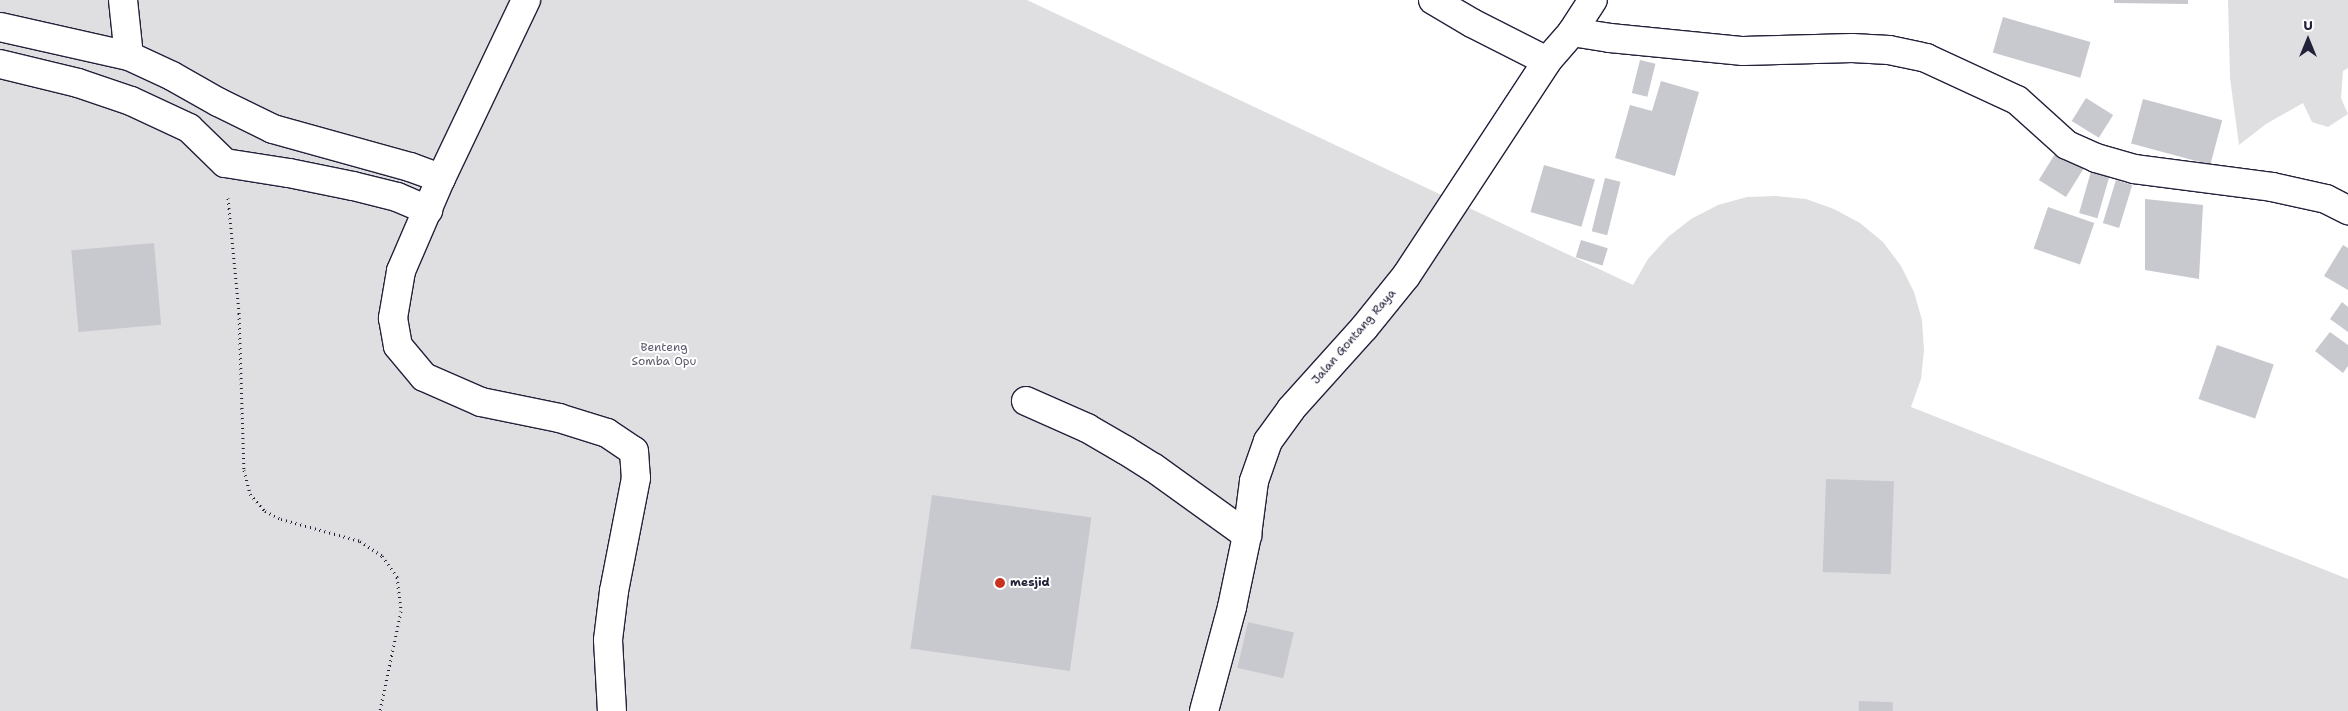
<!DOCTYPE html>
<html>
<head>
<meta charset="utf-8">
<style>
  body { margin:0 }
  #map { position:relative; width:2348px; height:711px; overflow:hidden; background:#fff; font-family:"Shantell Sans",sans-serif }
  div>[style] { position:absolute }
  .green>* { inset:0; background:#dfdfe2 }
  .building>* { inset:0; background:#c8c8cf; transform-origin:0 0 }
  .path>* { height:3px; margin-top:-1.5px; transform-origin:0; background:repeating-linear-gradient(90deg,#22223b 0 1px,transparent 0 5px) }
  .roads { filter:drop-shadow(1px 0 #22223b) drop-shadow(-1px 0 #22223b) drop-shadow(0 1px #22223b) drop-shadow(0 -1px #22223b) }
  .minor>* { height:28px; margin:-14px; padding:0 14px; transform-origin:14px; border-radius:14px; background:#fff }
  .dots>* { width:14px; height:14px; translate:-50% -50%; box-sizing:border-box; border:2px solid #fff; border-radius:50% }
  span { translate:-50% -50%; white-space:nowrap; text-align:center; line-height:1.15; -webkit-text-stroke:4px #fff; paint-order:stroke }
  .street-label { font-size:12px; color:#22223b }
  .park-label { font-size:12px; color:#5b5b6d }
  .poi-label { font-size:12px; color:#22223b; font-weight:700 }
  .left { translate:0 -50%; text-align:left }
  .north { position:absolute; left:2283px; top:15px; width:50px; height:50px; -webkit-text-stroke:4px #fff; paint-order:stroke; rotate:0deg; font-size:14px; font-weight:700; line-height:20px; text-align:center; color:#22223b }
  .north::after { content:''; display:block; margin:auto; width:18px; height:22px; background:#22223b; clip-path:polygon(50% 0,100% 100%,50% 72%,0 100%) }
</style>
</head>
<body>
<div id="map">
  <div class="green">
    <div style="clip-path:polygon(0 0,1027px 0,1633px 285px,1648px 259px,1668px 237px,1691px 219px,1718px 205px,1747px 197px,1776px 196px,1806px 199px,1834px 209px,1860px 223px,1883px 242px,1901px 266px,1914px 292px,1922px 320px,1924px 350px,1921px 379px,1911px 407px,2348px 579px,2348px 711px,0 711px)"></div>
    <div style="clip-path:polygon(2228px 0,2348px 0,2348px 68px,2343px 71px,2341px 98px,2348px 114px,2328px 127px,2312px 122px,2303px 103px,2266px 124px,2239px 145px,2230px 78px)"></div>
  </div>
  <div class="building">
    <div style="clip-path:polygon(2114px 0,2188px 0,2188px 4px,2114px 3px)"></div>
    <div style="left:2003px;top:17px;width:91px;height:37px;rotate:16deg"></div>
    <div style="left:1640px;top:60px;width:16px;height:34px;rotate:14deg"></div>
    <div style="clip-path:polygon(1661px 81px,1699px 92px,1675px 176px,1615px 158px,1630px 105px,1652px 111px)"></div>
    <div style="left:2086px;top:98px;width:32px;height:27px;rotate:32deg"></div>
    <div style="left:2143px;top:99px;width:82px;height:46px;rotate:15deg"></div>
    <div style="left:2060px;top:146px;width:32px;height:40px;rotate:32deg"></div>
    <div style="left:2094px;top:161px;width:19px;height:54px;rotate:16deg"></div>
    <div style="left:1544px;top:165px;width:53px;height:49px;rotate:16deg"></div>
    <div style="left:1605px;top:178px;width:16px;height:55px;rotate:14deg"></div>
    <div style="left:2116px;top:180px;width:17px;height:45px;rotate:17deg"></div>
    <div style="clip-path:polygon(2145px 199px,2203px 205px,2199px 279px,2145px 270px)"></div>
    <div style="left:2048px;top:207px;width:49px;height:44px;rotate:19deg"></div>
    <div style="left:1581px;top:240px;width:28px;height:18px;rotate:17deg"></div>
    <div style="left:154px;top:243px;width:82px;height:83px;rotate:85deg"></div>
    <div style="clip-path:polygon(2343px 245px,2348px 248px,2348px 290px,2324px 276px)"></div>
    <div style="clip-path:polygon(2342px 302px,2348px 307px,2348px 332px,2330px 319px)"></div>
    <div style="clip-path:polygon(2330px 332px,2348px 345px,2348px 366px,2343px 373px,2315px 351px)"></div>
    <div style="left:2217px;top:345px;width:60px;height:57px;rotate:19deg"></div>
    <div style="left:1826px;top:479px;width:68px;height:93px;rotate:2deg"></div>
    <div style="left:932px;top:495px;width:161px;height:155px;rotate:8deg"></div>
    <div style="left:1248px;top:622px;width:47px;height:47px;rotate:13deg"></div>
    <div style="left:1859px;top:701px;width:34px;height:10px;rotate:2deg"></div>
  </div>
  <div class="path">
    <div style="left:228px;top:198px;width:116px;rotate:84.5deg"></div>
    <div style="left:239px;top:313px;width:157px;rotate:88.2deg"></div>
    <div style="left:244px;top:470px;width:25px;rotate:76deg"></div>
    <div style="left:250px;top:494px;width:23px;rotate:49deg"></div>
    <div style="left:265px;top:511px;width:18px;rotate:27deg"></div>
    <div style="left:281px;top:519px;width:82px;rotate:15.6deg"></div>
    <div style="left:360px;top:541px;width:27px;rotate:34deg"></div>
    <div style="left:382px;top:556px;width:26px;rotate:54deg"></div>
    <div style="left:397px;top:577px;width:34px;rotate:83deg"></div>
    <div style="left:401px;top:611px;width:102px;rotate:101.9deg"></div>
  </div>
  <div class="roads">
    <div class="minor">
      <div style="left:123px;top:0;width:56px;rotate:83.9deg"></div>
      <div style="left:526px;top:0;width:197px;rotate:115.5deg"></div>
      <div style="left:441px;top:178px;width:101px;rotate:113.3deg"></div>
      <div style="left:401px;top:271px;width:48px;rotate:99.7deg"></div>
      <div style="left:393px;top:318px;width:28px;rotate:80deg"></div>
      <div style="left:398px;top:346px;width:40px;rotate:50deg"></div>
      <div style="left:424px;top:377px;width:62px;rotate:23.7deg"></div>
      <div style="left:481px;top:402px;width:80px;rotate:11.6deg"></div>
      <div style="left:559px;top:418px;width:50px;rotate:17.4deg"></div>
      <div style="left:607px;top:433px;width:32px;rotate:34deg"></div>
      <div style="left:634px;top:451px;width:27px;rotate:86deg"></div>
      <div style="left:636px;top:478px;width:115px;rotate:101deg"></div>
      <div style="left:614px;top:591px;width:49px;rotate:97deg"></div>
      <div style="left:608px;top:640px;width:71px;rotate:86.8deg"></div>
      <div style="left:1433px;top:0;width:45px;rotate:30.5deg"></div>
      <div style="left:1472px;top:23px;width:84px;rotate:26.9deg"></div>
      <div style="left:0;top:27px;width:132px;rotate:12.7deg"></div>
      <div style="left:129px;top:56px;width:47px;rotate:24.9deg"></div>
      <div style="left:172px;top:76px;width:53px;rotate:29.5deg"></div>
      <div style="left:218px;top:102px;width:61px;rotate:26.1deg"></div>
      <div style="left:273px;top:129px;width:142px;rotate:15.5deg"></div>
      <div style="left:410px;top:167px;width:33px;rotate:20deg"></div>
      <div style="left:1572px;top:32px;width:38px;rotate:9deg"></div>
      <div style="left:1610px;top:38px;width:134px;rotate:5.6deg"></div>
      <div style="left:1743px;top:51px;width:109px;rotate:-1.6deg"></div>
      <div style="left:1852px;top:48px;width:37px;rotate:3deg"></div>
      <div style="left:1889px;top:50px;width:38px;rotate:12deg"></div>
      <div style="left:1926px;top:58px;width:100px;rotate:24.8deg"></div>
      <div style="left:2017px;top:100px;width:67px;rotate:42deg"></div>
      <div style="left:2067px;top:145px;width:32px;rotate:24deg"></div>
      <div style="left:2096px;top:158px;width:40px;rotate:16deg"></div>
      <div style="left:2134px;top:169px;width:139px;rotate:7.4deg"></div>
      <div style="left:2272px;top:187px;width:55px;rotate:12.5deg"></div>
      <div style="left:2326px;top:199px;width:25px;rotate:27deg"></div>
      <div style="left:0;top:64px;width:80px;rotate:13.7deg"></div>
      <div style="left:78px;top:83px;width:56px;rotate:18.8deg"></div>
      <div style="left:131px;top:101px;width:64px;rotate:25deg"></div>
      <div style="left:189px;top:128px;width:50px;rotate:44.2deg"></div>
      <div style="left:225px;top:163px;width:65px;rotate:8.9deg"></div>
      <div style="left:289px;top:173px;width:65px;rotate:11.5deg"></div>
      <div style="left:353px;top:186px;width:45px;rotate:14deg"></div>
      <div style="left:397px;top:197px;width:34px;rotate:23deg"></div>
      <div style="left:1026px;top:401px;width:67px;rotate:23.9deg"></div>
      <div style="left:1087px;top:428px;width:44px;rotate:30.1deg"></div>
      <div style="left:1125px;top:450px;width:34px;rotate:32deg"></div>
      <div style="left:1154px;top:468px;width:115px;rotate:35.8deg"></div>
      <div style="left:1204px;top:711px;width:108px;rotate:-74.9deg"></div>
      <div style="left:1232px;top:607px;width:74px;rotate:-78.2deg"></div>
      <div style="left:1247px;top:535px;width:54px;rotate:-82.6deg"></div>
      <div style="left:1254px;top:481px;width:42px;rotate:-70.7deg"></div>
      <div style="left:1268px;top:441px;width:39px;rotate:-54deg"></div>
      <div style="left:1291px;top:409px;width:109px;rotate:-48deg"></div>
      <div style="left:1364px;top:328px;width:67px;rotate:-51.1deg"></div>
      <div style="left:1406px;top:276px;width:257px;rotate:-56.7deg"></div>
      <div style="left:1547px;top:61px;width:38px;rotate:-49deg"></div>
      <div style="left:1572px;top:32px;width:38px;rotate:-57deg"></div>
    </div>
  </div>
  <div class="dots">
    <div style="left:1000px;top:583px;background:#c8321e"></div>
  </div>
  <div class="street-label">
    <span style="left:1354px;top:337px;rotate:-49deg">Jalan Gontang Raya</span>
  </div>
  <div class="park-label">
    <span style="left:664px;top:355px">Benteng<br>Somba Opu</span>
  </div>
  <div class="poi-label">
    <span class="left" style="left:1010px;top:583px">mesjid</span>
  </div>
  <div class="north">U</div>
</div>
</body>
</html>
